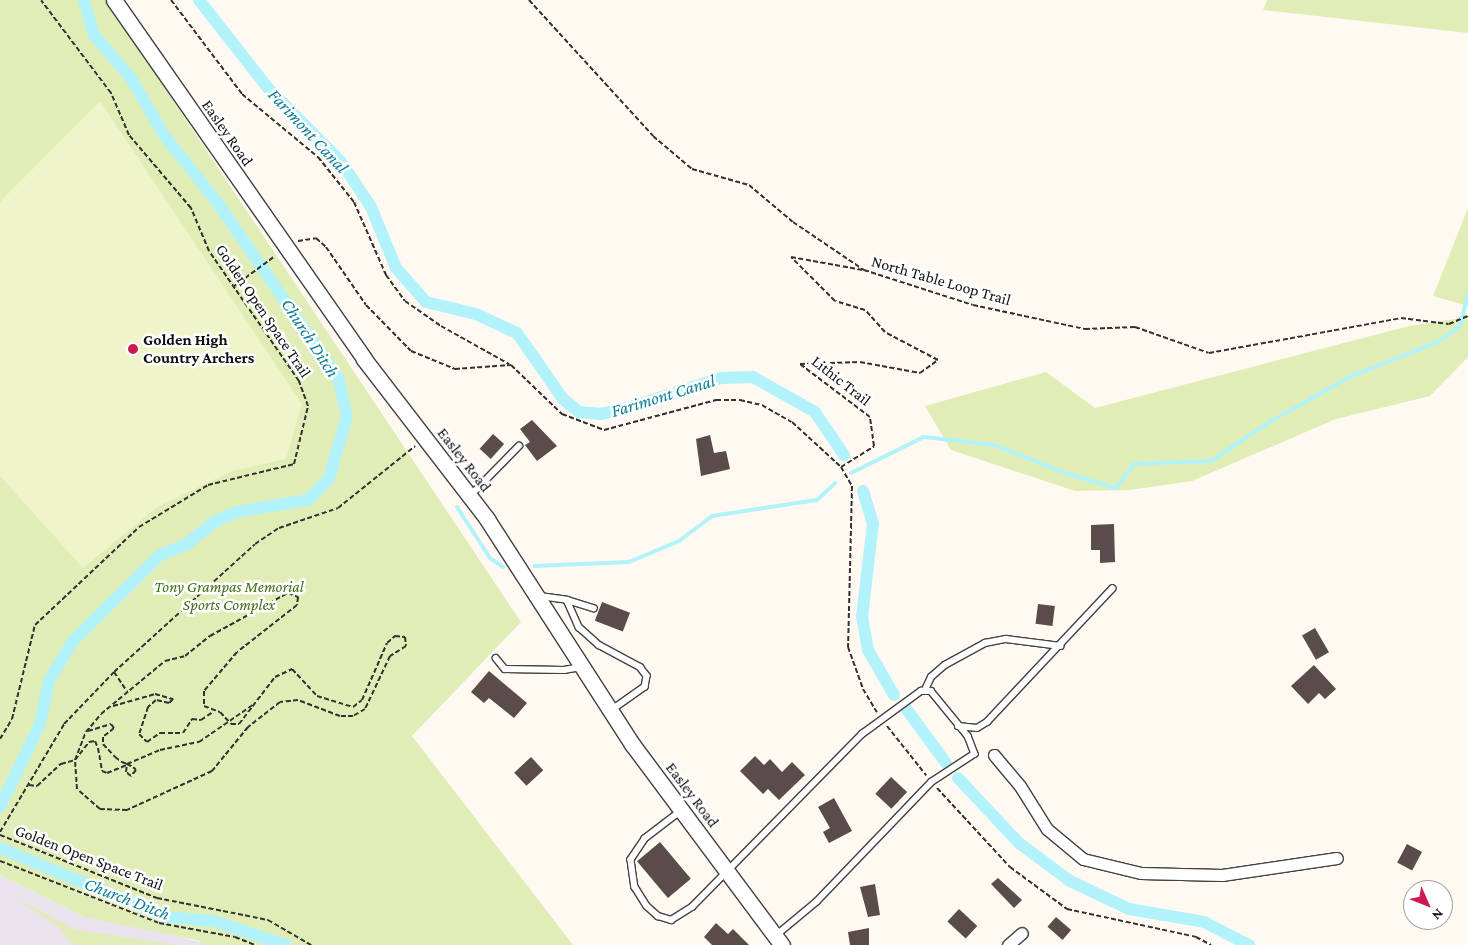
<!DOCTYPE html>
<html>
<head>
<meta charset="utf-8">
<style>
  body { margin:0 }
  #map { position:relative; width:1468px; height:945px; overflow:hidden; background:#fff9f2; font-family:"Crimson Pro",serif }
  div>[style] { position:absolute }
  .industrial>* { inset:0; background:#eae3ee }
  .green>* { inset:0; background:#e1edb7 }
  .pitch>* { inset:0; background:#f0f4ca }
  .stream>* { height:4px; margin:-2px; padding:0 2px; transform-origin:2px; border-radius:2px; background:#b2f3fb }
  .canal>* { height:12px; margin:-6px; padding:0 6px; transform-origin:6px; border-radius:6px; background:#b2f3fb }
  .building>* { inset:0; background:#594c4b; transform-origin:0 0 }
  .path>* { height:2px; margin-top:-1px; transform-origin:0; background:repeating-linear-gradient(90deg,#313131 0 5px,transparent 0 7.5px) }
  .roads { filter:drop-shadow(1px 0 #424242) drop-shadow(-1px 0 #424242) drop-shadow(0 1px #424242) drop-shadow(0 -1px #424242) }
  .service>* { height:5.5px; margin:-2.75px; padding:0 2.75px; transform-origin:2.75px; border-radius:2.75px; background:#fff }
  .minor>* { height:11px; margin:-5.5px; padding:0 5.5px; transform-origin:5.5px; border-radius:5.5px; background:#fff }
  .tertiary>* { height:15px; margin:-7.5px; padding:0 7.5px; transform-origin:7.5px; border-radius:7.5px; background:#fff }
  .dots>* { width:14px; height:14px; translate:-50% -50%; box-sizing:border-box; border:2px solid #fff; border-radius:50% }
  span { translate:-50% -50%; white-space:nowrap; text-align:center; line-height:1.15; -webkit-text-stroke:5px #fff; paint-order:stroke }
  .street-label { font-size:16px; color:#0f0f0f }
  .poi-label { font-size:16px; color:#0f0f0f; font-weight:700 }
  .left { translate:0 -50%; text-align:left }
  .park-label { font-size:16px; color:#416d19; font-style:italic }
  .water-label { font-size:18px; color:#0e7d96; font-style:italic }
  .north { position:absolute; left:1403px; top:880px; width:50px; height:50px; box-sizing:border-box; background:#fff; border:1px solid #9f9f9f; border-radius:50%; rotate:134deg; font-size:14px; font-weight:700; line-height:20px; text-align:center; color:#0f0f0f }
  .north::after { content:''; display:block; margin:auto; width:18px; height:22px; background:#cc1b51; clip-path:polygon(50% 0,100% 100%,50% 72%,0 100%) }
</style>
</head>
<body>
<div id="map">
  <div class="industrial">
    <div style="clip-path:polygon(0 875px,84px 917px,100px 917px,212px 945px,0 945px)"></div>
  </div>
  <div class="green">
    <div style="clip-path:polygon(0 0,106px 0,521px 622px,412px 736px,573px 945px,201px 945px,200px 941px,84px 917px,0 875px)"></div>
    <div style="clip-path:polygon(1267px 0,1468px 0,1468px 33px,1263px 10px)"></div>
    <div style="clip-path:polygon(1468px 208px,1468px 306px,1433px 296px)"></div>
    <div style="clip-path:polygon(1468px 317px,1468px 357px,1430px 396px,1336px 419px,1192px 481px,1130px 490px,1075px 491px,951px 450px,925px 406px,1046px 372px,1095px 408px,1409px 326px)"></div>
    <div style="clip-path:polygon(12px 896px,76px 930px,177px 945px,73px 945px,60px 928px)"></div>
  </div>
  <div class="pitch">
    <div style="clip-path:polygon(100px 101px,302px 404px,286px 459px,232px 471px,156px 508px,83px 568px,0 476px,0 202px)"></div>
  </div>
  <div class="stream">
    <div style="left:851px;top:473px;width:81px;rotate:-26.3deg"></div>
    <div style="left:924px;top:437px;width:71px;rotate:6.4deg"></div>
    <div style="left:995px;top:445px;width:75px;rotate:21.8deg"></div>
    <div style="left:1065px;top:473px;width:53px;rotate:16.4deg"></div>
    <div style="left:1116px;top:488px;width:30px;rotate:-53deg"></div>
    <div style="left:1134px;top:464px;width:77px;rotate:-2.2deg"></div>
    <div style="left:1211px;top:461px;width:72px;rotate:-33.7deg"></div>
    <div style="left:1271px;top:421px;width:93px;rotate:-29.1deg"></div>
    <div style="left:1352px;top:376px;width:92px;rotate:-21.6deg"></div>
    <div style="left:1438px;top:342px;width:27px;rotate:-36deg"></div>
    <div style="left:1460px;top:326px;width:34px;rotate:-76deg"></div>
    <div style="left:457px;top:507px;width:61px;rotate:57.1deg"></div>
    <div style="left:490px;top:558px;width:16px;rotate:35deg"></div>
    <div style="left:534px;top:566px;width:95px;rotate:-2.4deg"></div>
    <div style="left:629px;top:562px;width:54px;rotate:-22.8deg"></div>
    <div style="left:679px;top:541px;width:41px;rotate:-37.1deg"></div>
    <div style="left:712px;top:516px;width:106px;rotate:-8.7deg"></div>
    <div style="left:817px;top:500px;width:25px;rotate:-43deg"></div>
  </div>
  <div class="canal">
    <div style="left:199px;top:0;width:112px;rotate:51.9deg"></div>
    <div style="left:268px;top:88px;width:104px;rotate:45.4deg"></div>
    <div style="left:341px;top:162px;width:54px;rotate:56.3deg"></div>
    <div style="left:371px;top:207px;width:66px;rotate:67.7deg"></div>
    <div style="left:396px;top:268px;width:45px;rotate:48.6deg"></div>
    <div style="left:426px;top:302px;width:51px;rotate:13.5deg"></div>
    <div style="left:476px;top:314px;width:45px;rotate:24.9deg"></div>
    <div style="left:517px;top:333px;width:80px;rotate:55.1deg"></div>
    <div style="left:563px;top:399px;width:21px;rotate:39deg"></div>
    <div style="left:579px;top:412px;width:21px;rotate:5deg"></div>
    <div style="left:600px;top:414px;width:21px;rotate:-11deg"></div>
    <div style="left:621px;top:410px;width:105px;rotate:-17.7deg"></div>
    <div style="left:721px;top:378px;width:32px;rotate:-2deg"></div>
    <div style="left:753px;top:377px;width:71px;rotate:29.4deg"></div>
    <div style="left:815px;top:412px;width:52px;rotate:56deg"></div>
    <div style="left:863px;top:491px;width:34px;rotate:73deg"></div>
    <div style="left:873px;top:523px;width:94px;rotate:96.7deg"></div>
    <div style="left:862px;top:616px;width:35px;rotate:80deg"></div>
    <div style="left:868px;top:650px;width:52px;rotate:60deg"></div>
    <div style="left:905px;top:707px;width:69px;rotate:53.8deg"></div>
    <div style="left:958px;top:778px;width:89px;rotate:46.8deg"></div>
    <div style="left:1019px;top:843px;width:64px;rotate:36.7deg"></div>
    <div style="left:1070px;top:881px;width:65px;rotate:25.4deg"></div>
    <div style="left:1129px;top:909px;width:76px;rotate:9.8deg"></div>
    <div style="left:1204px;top:922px;width:51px;rotate:27.1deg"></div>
    <div style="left:0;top:807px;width:92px;rotate:-64.3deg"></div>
    <div style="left:40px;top:724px;width:44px;rotate:-78.2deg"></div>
    <div style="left:49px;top:681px;width:45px;rotate:-59.5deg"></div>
    <div style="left:72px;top:642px;width:124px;rotate:-44.7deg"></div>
    <div style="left:160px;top:555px;width:29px;rotate:-22deg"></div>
    <div style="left:187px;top:544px;width:35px;rotate:-39deg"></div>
    <div style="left:214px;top:522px;width:24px;rotate:-24deg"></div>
    <div style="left:236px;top:512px;width:73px;rotate:-9.5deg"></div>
    <div style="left:308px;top:500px;width:30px;rotate:-45deg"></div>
    <div style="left:329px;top:479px;width:66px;rotate:-74.1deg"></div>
    <div style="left:347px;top:416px;width:39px;rotate:-103deg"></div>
    <div style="left:338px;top:378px;width:209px;rotate:-124.5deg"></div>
    <div style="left:220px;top:206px;width:90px;rotate:-128.3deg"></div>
    <div style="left:164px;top:135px;width:66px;rotate:-120.1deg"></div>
    <div style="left:131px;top:78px;width:57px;rotate:-130.7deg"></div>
    <div style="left:94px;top:35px;width:36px;rotate:-106deg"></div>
    <div style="left:0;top:848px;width:180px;rotate:22.6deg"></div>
    <div style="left:166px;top:917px;width:48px;rotate:4.8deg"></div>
    <div style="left:214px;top:921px;width:76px;rotate:18.4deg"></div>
  </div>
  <div class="building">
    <div style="clip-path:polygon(532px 420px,557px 446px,537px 461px,525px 445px,530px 442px,520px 429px)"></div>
    <div style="left:493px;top:434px;width:15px;height:20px;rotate:42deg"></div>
    <div style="clip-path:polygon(710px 435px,714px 453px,726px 451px,730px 469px,701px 476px,696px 439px)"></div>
    <div style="clip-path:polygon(1114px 524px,1115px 562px,1100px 563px,1100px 550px,1091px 550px,1091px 525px)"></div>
    <div style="left:602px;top:602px;width:30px;height:20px;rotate:21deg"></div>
    <div style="left:1038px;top:604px;width:17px;height:20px;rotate:7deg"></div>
    <div style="left:1315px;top:628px;width:28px;height:15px;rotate:60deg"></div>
    <div style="clip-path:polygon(1314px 665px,1336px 689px,1325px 699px,1319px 693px,1308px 704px,1291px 686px)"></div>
    <div style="clip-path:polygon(489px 671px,527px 703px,514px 718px,489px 698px,484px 703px,471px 692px)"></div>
    <div style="clip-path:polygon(755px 756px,764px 765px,770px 759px,782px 772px,792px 762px,805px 775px,779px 800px,768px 789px,763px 794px,740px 771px)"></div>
    <div style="left:531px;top:757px;width:18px;height:23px;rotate:47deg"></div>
    <div style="left:891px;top:777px;width:22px;height:23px;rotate:43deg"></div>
    <div style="clip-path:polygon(834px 798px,852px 831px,829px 843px,823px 832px,830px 828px,818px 807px)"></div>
    <div style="left:660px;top:842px;width:48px;height:30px;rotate:50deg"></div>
    <div style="left:1407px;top:844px;width:17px;height:21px;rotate:28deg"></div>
    <div style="clip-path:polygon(998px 878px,1022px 900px,1014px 908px,991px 884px)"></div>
    <div style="clip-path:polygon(875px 884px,880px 915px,868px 917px,860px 887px)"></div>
    <div style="left:959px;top:909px;width:25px;height:17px;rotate:43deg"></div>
    <div style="left:1056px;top:917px;width:20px;height:13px;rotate:41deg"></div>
    <div style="clip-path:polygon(716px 923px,728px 934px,733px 929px,749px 945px,712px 945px,704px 937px)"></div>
    <div style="clip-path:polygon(869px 928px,869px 945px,850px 945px,848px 932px)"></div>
  </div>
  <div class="path">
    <div style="left:171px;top:0;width:118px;rotate:52.9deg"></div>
    <div style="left:242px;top:94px;width:99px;rotate:39.7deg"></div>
    <div style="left:318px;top:157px;width:58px;rotate:51.3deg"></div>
    <div style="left:354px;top:202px;width:80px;rotate:66.3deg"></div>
    <div style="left:386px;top:275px;width:32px;rotate:54deg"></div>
    <div style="left:405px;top:301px;width:44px;rotate:34.8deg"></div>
    <div style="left:441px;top:326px;width:78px;rotate:29.2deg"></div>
    <div style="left:529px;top:0;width:184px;rotate:47.6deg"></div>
    <div style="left:653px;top:136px;width:51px;rotate:40.2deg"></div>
    <div style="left:692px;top:169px;width:59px;rotate:15.7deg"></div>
    <div style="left:749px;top:185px;width:57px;rotate:40.1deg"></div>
    <div style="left:793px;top:222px;width:86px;rotate:34.1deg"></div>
    <div style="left:864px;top:270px;width:114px;rotate:17.8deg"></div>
    <div style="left:973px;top:305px;width:115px;rotate:12.1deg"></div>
    <div style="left:1085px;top:329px;width:50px;rotate:-2.3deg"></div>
    <div style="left:1135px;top:327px;width:78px;rotate:19.4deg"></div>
    <div style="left:1209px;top:353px;width:195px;rotate:-10.3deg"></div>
    <div style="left:1401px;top:318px;width:48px;rotate:7.1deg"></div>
    <div style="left:1449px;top:324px;width:21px;rotate:-23deg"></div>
    <div style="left:298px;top:241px;width:18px;rotate:-9deg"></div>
    <div style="left:316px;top:238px;width:13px;rotate:42deg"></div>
    <div style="left:326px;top:247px;width:70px;rotate:55.4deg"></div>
    <div style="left:366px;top:305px;width:64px;rotate:45.6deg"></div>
    <div style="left:411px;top:351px;width:48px;rotate:22.2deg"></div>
    <div style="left:455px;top:369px;width:56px;rotate:-4.1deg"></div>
    <div style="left:511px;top:365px;width:71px;rotate:43.9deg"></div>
    <div style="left:562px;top:414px;width:45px;rotate:20.9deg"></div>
    <div style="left:604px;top:430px;width:116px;rotate:-15deg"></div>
    <div style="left:716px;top:400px;width:24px"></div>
    <div style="left:740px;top:400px;width:23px;rotate:13deg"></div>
    <div style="left:762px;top:405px;width:34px;rotate:30deg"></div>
    <div style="left:792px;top:422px;width:67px;rotate:42.6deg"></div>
    <div style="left:841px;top:467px;width:22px;rotate:60deg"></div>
    <div style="left:852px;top:486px;width:161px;rotate:91.4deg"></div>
    <div style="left:848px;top:647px;width:45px;rotate:70.3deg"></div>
    <div style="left:863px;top:689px;width:27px;rotate:59deg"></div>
    <div style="left:233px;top:287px;width:52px;rotate:-36.4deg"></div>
    <div style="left:841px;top:467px;width:39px;rotate:-32deg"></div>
    <div style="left:874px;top:446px;width:29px;rotate:-98deg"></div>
    <div style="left:870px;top:417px;width:88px;rotate:-142.9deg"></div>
    <div style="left:800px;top:364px;width:60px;rotate:-1.9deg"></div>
    <div style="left:860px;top:362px;width:61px;rotate:10.4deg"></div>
    <div style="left:920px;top:373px;width:22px;rotate:-36deg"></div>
    <div style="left:938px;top:360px;width:60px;rotate:-152.2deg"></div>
    <div style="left:885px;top:332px;width:30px;rotate:-132deg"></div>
    <div style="left:865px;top:310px;width:31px;rotate:-163deg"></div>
    <div style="left:835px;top:301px;width:62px;rotate:-135deg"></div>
    <div style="left:791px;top:257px;width:73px;rotate:10.2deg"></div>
    <div style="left:288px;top:593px;width:11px;rotate:22deg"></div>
    <div style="left:298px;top:597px;width:8px;rotate:97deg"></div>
    <div style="left:297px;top:605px;width:76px;rotate:141.9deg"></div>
    <div style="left:237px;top:652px;width:51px;rotate:130.2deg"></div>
    <div style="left:204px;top:691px;width:15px;rotate:90deg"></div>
    <div style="left:204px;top:706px;width:17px;rotate:21deg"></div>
    <div style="left:220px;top:712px;width:16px;rotate:47deg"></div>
    <div style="left:231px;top:724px;width:8px"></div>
    <div style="left:239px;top:724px;width:59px;rotate:-52.5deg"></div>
    <div style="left:275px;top:677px;width:19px;rotate:-25deg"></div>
    <div style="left:292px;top:669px;width:37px;rotate:47deg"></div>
    <div style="left:317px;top:696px;width:38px;rotate:17deg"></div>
    <div style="left:353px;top:707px;width:11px;rotate:-38deg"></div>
    <div style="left:362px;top:700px;width:62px;rotate:-66.3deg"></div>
    <div style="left:387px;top:643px;width:11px;rotate:-41deg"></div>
    <div style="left:395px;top:636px;width:10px;rotate:6deg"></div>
    <div style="left:405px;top:637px;width:9px;rotate:84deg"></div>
    <div style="left:406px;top:646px;width:19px;rotate:148deg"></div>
    <div style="left:390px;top:656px;width:59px;rotate:115.3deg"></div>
    <div style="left:365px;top:709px;width:14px;rotate:150deg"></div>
    <div style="left:353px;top:716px;width:13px;rotate:180deg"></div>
    <div style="left:340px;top:716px;width:45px;rotate:-159.1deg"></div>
    <div style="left:298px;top:700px;width:18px;rotate:174deg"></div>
    <div style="left:280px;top:702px;width:41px;rotate:142deg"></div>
    <div style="left:248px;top:727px;width:57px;rotate:129.3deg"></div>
    <div style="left:212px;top:771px;width:94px;rotate:155.4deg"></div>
    <div style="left:127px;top:810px;width:27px;rotate:-178deg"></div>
    <div style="left:100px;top:809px;width:30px;rotate:-139deg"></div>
    <div style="left:77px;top:789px;width:29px;rotate:-94deg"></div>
    <div style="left:75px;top:760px;width:30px;rotate:-69deg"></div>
    <div style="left:86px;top:732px;width:23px;rotate:-50deg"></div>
    <div style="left:101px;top:714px;width:83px;rotate:-39.6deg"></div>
    <div style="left:165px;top:661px;width:21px;rotate:-14deg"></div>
    <div style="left:185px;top:656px;width:32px;rotate:-39deg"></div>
    <div style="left:210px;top:636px;width:89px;rotate:-28.9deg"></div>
    <div style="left:114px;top:672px;width:23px;rotate:56deg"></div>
    <div style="left:113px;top:706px;width:44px;rotate:-15.9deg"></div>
    <div style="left:155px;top:694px;width:19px;rotate:16deg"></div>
    <div style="left:173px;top:699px;width:6px;rotate:135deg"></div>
    <div style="left:169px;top:703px;width:13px;rotate:-167deg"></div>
    <div style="left:156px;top:700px;width:11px;rotate:139deg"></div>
    <div style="left:148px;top:707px;width:28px;rotate:108deg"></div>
    <div style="left:139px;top:734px;width:11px;rotate:45deg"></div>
    <div style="left:147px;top:742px;width:16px;rotate:-35deg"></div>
    <div style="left:160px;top:733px;width:23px"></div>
    <div style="left:183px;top:733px;width:17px;rotate:-57deg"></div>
    <div style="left:192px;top:719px;width:9px;rotate:6deg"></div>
    <div style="left:201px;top:720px;width:14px;rotate:-34deg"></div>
    <div style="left:887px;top:726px;width:63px;rotate:51.5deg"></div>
    <div style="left:88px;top:731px;width:24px;rotate:-17deg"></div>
    <div style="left:111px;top:724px;width:5px;rotate:53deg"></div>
    <div style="left:114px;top:728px;width:14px;rotate:141deg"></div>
    <div style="left:103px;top:737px;width:7px;rotate:90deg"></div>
    <div style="left:103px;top:744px;width:18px;rotate:47deg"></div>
    <div style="left:115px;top:757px;width:9px;rotate:36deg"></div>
    <div style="left:122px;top:762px;width:5px;rotate:22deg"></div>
    <div style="left:127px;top:764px;width:7px;rotate:27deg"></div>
    <div style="left:133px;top:767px;width:4px;rotate:45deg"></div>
    <div style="left:136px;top:770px;width:8px;rotate:130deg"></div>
    <div style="left:131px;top:776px;width:6px;rotate:-141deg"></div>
    <div style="left:126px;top:772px;width:8px;rotate:-83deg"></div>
    <div style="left:127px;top:764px;width:36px;rotate:-23deg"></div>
    <div style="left:160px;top:750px;width:40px;rotate:-12deg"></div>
    <div style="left:199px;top:742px;width:67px;rotate:-34.6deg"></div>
    <div style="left:0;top:739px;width:23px;rotate:-59deg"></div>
    <div style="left:12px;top:719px;width:97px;rotate:-76.3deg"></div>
    <div style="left:35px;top:625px;width:143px;rotate:-43.3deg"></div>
    <div style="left:139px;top:527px;width:81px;rotate:-31.3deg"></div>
    <div style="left:208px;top:485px;width:89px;rotate:-13.7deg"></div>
    <div style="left:294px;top:464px;width:60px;rotate:-76.4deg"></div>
    <div style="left:308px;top:406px;width:27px;rotate:-110deg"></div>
    <div style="left:299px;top:381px;width:158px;rotate:-124.7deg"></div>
    <div style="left:209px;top:251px;width:47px;rotate:-112.7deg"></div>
    <div style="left:191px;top:208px;width:96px;rotate:-130.3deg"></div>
    <div style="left:129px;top:135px;width:46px;rotate:-113.2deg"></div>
    <div style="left:111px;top:93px;width:116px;rotate:-127deg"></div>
    <div style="left:29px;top:785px;width:8px;rotate:7deg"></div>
    <div style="left:37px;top:786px;width:33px;rotate:-43deg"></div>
    <div style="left:61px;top:764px;width:15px;rotate:-16deg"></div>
    <div style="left:75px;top:760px;width:23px;rotate:-52deg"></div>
    <div style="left:89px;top:742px;width:6px;rotate:-9deg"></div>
    <div style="left:95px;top:741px;width:8px;rotate:67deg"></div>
    <div style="left:98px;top:748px;width:23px;rotate:80deg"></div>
    <div style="left:102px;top:771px;width:5px;rotate:22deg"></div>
    <div style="left:107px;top:773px;width:22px;rotate:-22deg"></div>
    <div style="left:937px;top:788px;width:108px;rotate:47.3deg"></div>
    <div style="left:1010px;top:867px;width:71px;rotate:36.4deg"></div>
    <div style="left:1067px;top:909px;width:132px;rotate:12.2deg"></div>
    <div style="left:1196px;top:937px;width:17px;rotate:28deg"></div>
    <div style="left:0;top:832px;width:126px;rotate:-59.3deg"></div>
    <div style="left:64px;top:724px;width:72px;rotate:-46.1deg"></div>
    <div style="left:114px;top:672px;width:190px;rotate:-42.2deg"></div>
    <div style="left:255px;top:544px;width:29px;rotate:-34deg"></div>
    <div style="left:279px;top:528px;width:62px;rotate:-18.7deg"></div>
    <div style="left:338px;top:508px;width:99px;rotate:-38.8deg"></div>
    <div style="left:0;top:835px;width:169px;rotate:21.9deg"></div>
    <div style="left:157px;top:898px;width:113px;rotate:11.2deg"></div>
    <div style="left:268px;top:920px;width:50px;rotate:30.2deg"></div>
    <div style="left:0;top:861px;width:171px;rotate:21.3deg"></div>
    <div style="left:159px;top:923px;width:77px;rotate:10.4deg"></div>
    <div style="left:235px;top:937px;width:22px;rotate:22deg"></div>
  </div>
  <div class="roads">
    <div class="service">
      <div style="left:470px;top:496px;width:70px;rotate:-45.6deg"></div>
      <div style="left:540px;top:596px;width:27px;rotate:8deg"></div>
      <div style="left:567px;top:600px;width:30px;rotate:66deg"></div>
      <div style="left:579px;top:627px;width:27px;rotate:42deg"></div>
      <div style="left:599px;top:645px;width:47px;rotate:28.2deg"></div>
      <div style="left:640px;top:667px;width:11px;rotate:52deg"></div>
      <div style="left:647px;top:676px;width:11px;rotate:100deg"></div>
      <div style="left:645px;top:687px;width:42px;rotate:144.8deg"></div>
      <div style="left:567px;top:600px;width:28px;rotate:17deg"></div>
      <div style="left:496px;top:658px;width:14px;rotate:51deg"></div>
      <div style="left:505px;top:669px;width:59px;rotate:1deg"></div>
      <div style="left:564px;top:670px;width:17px;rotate:-10deg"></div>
      <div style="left:925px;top:690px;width:14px;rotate:-65deg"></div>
      <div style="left:931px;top:677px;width:18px;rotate:-41deg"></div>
      <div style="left:945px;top:665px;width:46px;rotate:-28.8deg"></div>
      <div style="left:985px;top:643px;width:21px;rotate:-11deg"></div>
      <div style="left:1006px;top:639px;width:55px;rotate:7.3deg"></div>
      <div style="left:958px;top:726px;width:19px;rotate:6deg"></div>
      <div style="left:977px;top:728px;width:12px;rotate:-31deg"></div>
      <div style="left:987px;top:722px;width:183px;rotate:-46.8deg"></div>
      <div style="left:680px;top:812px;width:44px;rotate:142.4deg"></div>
      <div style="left:645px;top:839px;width:25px;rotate:124deg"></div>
      <div style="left:631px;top:860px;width:27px;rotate:82deg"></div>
      <div style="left:635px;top:887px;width:22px;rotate:58deg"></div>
      <div style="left:647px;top:906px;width:15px;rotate:42deg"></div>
      <div style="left:658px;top:916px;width:14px;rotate:17deg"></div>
      <div style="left:671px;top:920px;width:25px;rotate:-32deg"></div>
      <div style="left:692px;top:907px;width:243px;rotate:-45.5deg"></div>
      <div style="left:862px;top:734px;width:73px;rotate:-36.1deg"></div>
      <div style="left:921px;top:691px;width:10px"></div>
      <div style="left:931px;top:691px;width:58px;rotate:50.6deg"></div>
      <div style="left:968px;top:736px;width:19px;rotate:69deg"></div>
      <div style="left:975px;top:754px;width:51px;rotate:146.9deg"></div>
      <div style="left:932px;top:782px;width:166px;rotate:133.8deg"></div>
      <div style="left:817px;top:902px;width:53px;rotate:140.3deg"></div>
    </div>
    <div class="minor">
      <div style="left:994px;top:755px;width:40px;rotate:50deg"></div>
      <div style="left:1020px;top:786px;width:51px;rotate:57.9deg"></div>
      <div style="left:1047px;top:829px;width:47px;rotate:39.8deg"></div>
      <div style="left:1083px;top:859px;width:60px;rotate:13.6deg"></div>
      <div style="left:1141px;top:873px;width:81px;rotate:1.4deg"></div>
      <div style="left:1222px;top:875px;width:116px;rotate:-8.4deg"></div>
      <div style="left:1008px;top:945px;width:18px;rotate:-41deg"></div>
    </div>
    <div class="tertiary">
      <div style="left:114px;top:0;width:437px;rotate:55.1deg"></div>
      <div style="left:364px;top:359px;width:202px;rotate:52.4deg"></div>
      <div style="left:487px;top:519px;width:268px;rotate:57.2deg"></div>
      <div style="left:632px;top:744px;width:251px;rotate:53.3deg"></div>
    </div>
  </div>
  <div class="dots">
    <div style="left:133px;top:349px;background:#cc1b51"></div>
  </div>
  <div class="street-label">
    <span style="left:227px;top:133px;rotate:55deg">Easley Road</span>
    <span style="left:941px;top:281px;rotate:16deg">North Table Loop Trail</span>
    <span style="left:263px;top:311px;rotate:56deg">Golden Open Space Trail</span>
    <span style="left:841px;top:381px;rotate:38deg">Lithic Trail</span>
    <span style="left:464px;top:460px;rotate:52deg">Easley Road</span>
    <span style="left:692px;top:795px;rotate:53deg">Easley Road</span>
    <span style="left:89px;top:858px;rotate:21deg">Golden Open Space Trail</span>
  </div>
  <div class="poi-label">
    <span class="left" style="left:143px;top:349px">Golden High<br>Country Archers</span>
  </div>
  <div class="park-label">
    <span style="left:229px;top:596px">Tony Grampas Memorial<br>Sports Complex</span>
  </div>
  <div class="water-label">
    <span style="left:308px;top:131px;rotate:47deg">Farimont Canal</span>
    <span style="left:310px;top:338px;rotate:57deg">Church Ditch</span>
    <span style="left:663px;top:396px;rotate:-17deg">Farimont Canal</span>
    <span style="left:127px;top:899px;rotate:21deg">Church Ditch</span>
  </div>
  <div class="north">N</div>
</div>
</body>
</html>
